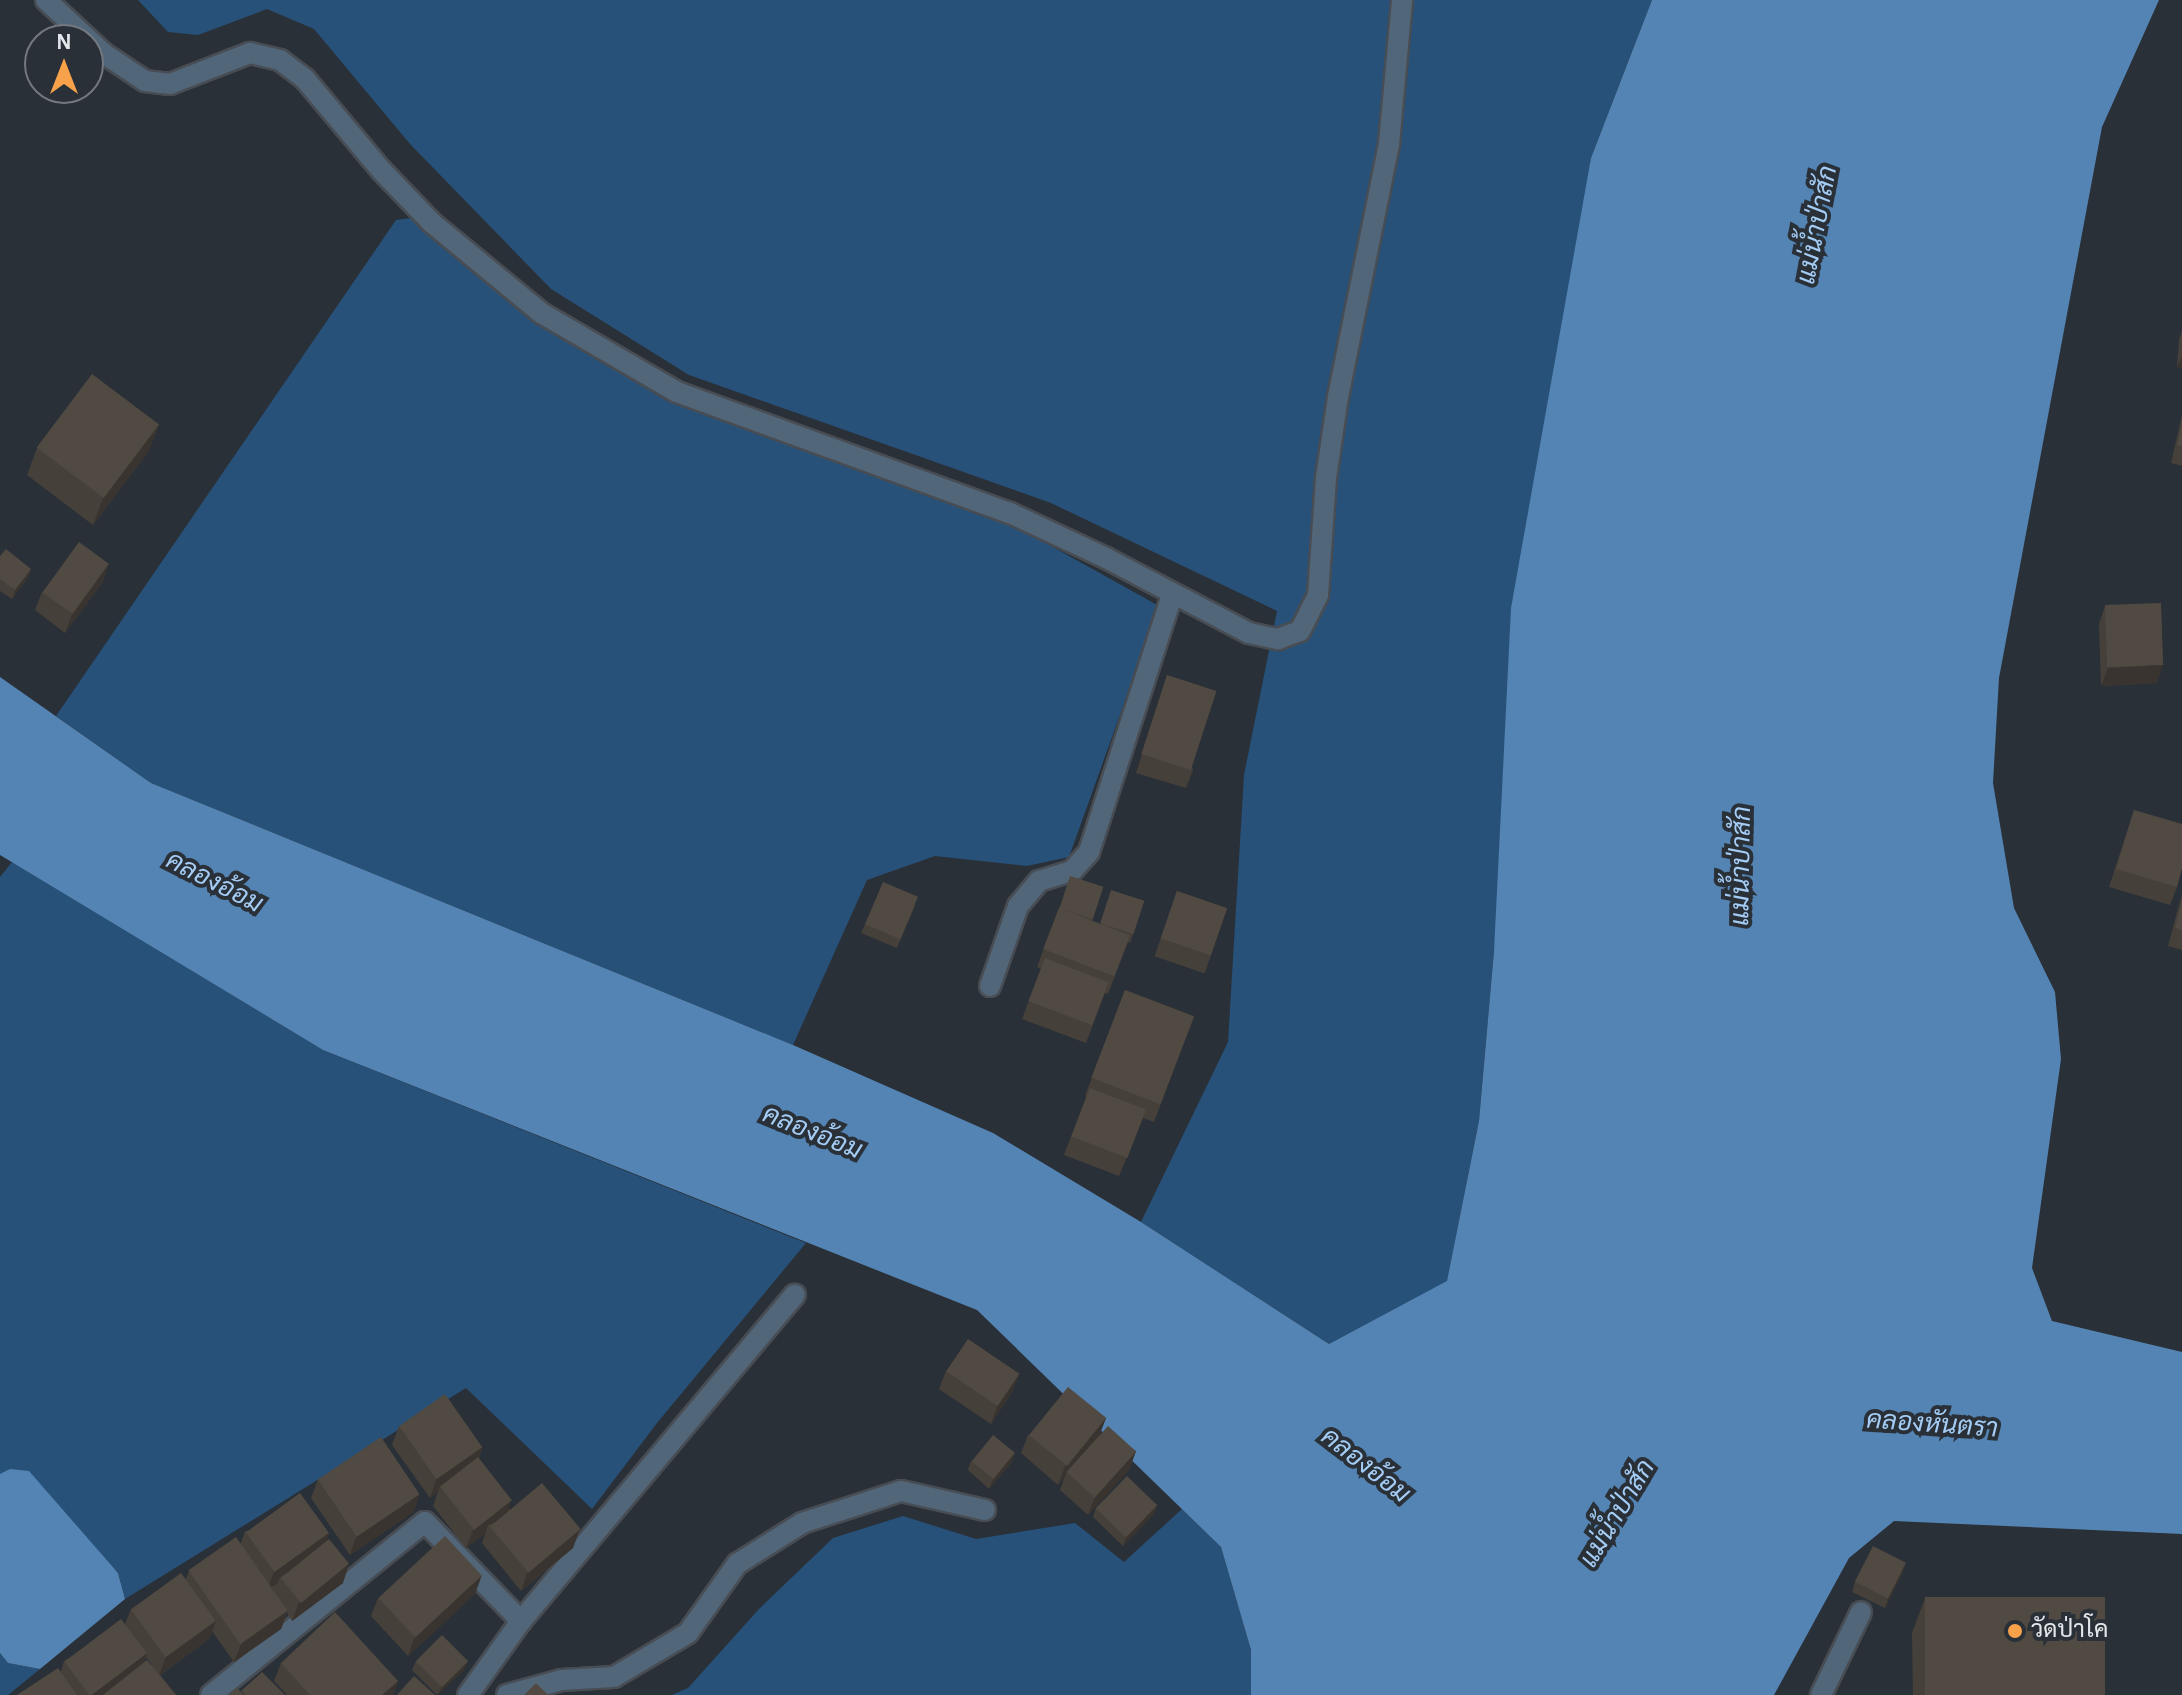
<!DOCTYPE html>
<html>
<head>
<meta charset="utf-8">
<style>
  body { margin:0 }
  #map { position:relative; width:2182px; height:1695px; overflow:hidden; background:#2a3037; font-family:"Alegreya Sans",Sarabun,sans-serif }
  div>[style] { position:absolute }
  .green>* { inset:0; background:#275179 }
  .water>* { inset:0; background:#5484b4 }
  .roads { filter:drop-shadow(2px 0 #484d54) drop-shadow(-2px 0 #484d54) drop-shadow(0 2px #484d54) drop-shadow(0 -2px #484d54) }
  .lane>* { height:20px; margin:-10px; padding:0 10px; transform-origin:10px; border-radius:10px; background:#52667a }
  .street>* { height:20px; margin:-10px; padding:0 10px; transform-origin:10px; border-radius:10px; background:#52667a }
  .wall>* { inset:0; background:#46403a; transform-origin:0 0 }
  .shaded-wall>* { inset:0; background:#39342f }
  .building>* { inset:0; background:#514a43; transform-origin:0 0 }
  .dots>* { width:22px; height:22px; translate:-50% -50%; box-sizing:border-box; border:4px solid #2a3037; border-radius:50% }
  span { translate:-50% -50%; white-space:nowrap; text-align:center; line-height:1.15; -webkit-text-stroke:8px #2a3037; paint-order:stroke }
  .poi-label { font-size:24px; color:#e3e7eb }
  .left { translate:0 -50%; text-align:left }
  .water-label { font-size:26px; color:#a4ccf5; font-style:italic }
  .north { position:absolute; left:24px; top:24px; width:80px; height:80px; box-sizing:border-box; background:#2a3037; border:2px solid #74797f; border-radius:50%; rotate:0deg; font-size:22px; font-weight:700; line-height:32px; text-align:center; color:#e3e7eb }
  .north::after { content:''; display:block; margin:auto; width:28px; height:36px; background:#f8a14b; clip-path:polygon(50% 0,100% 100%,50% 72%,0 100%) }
</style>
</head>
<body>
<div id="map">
  <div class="green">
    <div style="clip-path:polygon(138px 0,1652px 0,1591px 158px,1494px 951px,1479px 1121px,1447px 1282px,1329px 1344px,1141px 1222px,1228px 1042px,1244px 775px,1277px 611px,1051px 503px,689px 375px,551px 289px,410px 144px,314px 29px,267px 9px,198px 35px,168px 32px)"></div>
    <div style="clip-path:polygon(419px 217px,531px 313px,667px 401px,1026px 532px,1159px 606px,1069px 857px,1027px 866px,935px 856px,867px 880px,793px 1045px,151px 783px,56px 716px,396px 220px)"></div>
    <div style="clip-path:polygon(12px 862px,323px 1050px,806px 1243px,657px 1423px,592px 1509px,466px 1388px,125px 1599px,118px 1572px,0 1474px,0 877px)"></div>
    <div style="clip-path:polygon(1182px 1509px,1221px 1547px,1251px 1650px,1251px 1695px,672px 1695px,688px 1688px,759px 1609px,833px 1538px,903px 1516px,976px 1539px,1075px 1523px,1124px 1562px)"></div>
    <div style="clip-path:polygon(0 1653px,8px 1663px,40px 1669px,8px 1695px,0 1695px)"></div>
  </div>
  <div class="water">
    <div style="clip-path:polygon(1652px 0,2159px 0,2102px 127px,1999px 678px,1993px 783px,2014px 908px,2055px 992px,2061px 1059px,2032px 1268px,2052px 1321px,2182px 1352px,2182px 1534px,1894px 1521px,1849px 1558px,1774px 1695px,1251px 1695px,1251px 1650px,1221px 1547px,977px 1310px,323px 1050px,0 855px,0 677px,151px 783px,793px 1045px,993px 1133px,1141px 1222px,1329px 1344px,1447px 1281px,1479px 1121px,1494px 951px,1511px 608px,1591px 158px)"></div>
    <div style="clip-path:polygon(10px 1469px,29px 1471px,118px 1573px,125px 1599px,40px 1669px,8px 1663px,0 1653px,0 1474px)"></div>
  </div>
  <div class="roads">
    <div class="lane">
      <div style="left:990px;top:986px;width:85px;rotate:-70.7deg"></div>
      <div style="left:1018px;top:906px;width:33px;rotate:-50deg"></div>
      <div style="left:1039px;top:881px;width:34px;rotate:-17deg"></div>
      <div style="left:1072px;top:871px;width:25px;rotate:-48deg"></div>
      <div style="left:1089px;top:852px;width:270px;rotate:-72.1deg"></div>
      <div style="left:507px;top:1695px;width:56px;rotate:-15.5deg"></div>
      <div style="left:561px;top:1680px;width:53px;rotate:-3.2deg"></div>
      <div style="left:614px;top:1677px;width:86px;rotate:-30.7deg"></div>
      <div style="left:688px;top:1633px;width:85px;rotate:-54.6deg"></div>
      <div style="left:737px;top:1564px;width:77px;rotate:-32.2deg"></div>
      <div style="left:802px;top:1523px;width:104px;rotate:-17.9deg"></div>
      <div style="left:901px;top:1491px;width:86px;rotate:12.7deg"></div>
      <div style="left:1821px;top:1695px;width:92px;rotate:-64.3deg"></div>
    </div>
    <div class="street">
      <div style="left:46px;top:0;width:78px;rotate:42.9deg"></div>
      <div style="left:103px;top:53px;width:50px;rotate:33.7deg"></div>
      <div style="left:145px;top:81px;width:25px;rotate:7deg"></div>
      <div style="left:170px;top:84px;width:86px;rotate:-21.2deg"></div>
      <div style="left:250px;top:53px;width:31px;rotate:13deg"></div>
      <div style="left:280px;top:60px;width:31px;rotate:37deg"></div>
      <div style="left:305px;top:79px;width:120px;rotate:50.1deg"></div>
      <div style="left:382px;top:171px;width:72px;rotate:46.1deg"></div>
      <div style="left:432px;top:223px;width:141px;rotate:39.5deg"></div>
      <div style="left:541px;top:313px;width:157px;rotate:30.2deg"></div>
      <div style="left:677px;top:392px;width:354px;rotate:20deg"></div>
      <div style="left:1010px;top:513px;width:106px;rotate:25.1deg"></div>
      <div style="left:1106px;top:558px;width:161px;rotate:27.7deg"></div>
      <div style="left:1249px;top:633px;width:30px;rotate:12deg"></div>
      <div style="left:1278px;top:639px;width:23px;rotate:-20deg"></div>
      <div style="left:1300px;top:631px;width:40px;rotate:-63.4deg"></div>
      <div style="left:1318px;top:595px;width:117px;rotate:-86.1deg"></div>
      <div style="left:1326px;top:478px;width:82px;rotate:-81.6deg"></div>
      <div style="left:1338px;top:397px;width:258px;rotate:-78.6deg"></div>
      <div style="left:1389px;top:144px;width:145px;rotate:-84.8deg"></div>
      <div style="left:211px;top:1695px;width:275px;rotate:-39deg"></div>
      <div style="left:425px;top:1522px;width:138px;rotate:45.9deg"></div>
      <div style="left:468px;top:1695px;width:91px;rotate:-54.4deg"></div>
      <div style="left:521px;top:1621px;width:426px;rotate:-50deg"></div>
    </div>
  </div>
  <div class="wall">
    <div style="clip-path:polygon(2182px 331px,2182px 368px,2177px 367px,2179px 339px)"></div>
    <div style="clip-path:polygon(2182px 415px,2182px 466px,2171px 463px)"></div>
    <div style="clip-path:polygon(159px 424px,149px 451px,93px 525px,27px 475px,37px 448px)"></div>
    <div style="clip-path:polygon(0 556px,31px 569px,28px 578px,12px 599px,0 591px)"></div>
    <div style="clip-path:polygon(103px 582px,65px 633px,35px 610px,42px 592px)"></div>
    <div style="clip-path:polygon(2105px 606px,2157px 683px,2101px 686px,2099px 624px)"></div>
    <div style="clip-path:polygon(1167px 675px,1193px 770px,1186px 788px,1136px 773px)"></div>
    <div style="clip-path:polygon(2134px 810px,2177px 887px,2170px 905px,2109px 887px)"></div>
    <div style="clip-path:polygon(1103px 887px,1092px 921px,1100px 924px,1144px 901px,1130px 943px,1128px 942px,1108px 994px,1105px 993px,1086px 1043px,1022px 1019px,1041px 969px,1037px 967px,1059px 908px)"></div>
    <div style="left:1177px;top:891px;width:53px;height:69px;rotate:19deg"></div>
    <div style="clip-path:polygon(2182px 894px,2182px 950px,2168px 946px)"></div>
    <div style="clip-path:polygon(915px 906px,897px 948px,861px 933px,865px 924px)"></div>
    <div style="clip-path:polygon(1125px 990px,1194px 1016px,1154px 1122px,1143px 1118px,1119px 1176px,1064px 1155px,1086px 1097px,1085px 1096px)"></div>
    <div style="clip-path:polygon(946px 1371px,1019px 1374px,1012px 1392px,991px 1424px,939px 1389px)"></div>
    <div style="clip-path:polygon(1106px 1418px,1099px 1436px,1136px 1451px,1129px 1470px,1088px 1515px,1060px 1490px,1065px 1476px,1058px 1485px,1021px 1453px,1028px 1435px)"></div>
    <div style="clip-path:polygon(399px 1426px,482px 1447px,479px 1458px,509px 1509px,573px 1548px,521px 1591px,482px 1543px,485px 1534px,466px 1548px,433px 1506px,438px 1492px,430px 1498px,392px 1445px)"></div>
    <div style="clip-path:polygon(1015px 1453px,1012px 1462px,989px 1489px,968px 1470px,971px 1461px)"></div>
    <div style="clip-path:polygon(318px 1479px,414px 1512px,350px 1555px,311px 1498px)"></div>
    <div style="clip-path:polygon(1157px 1505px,1154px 1514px,1123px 1546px,1093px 1517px,1096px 1508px)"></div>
    <div style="clip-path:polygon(evenodd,245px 1531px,329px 1533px,326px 1542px,343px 1583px,292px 1621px,287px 1613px,281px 1629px,234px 1662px,212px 1631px,209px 1639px,160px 1675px,176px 1695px,17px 1695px,61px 1671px,64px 1661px,125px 1624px,131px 1609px,186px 1579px,189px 1571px,241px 1543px,245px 1531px,146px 1657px,152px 1665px,144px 1663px,146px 1657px)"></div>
    <div style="clip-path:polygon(1903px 1572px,1885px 1608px,1852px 1592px,1855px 1582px)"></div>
    <div style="clip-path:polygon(475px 1594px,408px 1656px,371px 1616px,378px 1598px)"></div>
    <div style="clip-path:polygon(1925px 1598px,2105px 1695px,1913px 1695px,1912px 1633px)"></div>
    <div style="clip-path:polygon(416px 1661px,464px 1670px,437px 1695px,412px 1670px)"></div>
    <div style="clip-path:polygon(281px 1663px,398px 1681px,393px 1695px,287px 1695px,274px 1681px)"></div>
  </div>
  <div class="shaded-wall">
    <div style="clip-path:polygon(2181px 358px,2182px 358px,2182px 368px,2177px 367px)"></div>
    <div style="clip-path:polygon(159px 424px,149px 451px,93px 525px,103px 498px)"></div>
    <div style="clip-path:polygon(109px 564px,103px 582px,65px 633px,72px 614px)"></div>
    <div style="clip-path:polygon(31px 569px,28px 578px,12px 599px,15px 590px)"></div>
    <div style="clip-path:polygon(2163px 665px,2157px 683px,2101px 686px,2108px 668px)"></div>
    <div style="clip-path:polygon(1019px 1374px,1012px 1392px,991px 1424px,997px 1406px)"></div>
    <div style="clip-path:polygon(1106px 1418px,1099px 1436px,1067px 1472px,1065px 1476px,1058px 1485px,1065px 1466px)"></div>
    <div style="clip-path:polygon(482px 1447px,476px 1466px,440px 1487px,438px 1492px,430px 1498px,436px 1479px)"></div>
    <div style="clip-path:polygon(1136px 1451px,1129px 1470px,1088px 1515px,1095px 1497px)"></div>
    <div style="clip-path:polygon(1015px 1453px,1012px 1462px,989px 1489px,993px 1479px)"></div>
    <div style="clip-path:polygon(420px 1494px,414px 1512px,350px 1555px,356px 1537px)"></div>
    <div style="clip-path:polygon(512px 1500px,505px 1518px,488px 1525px,485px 1534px,466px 1548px,473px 1530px)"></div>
    <div style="clip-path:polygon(1157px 1505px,1154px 1514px,1123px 1546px,1126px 1537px)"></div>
    <div style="clip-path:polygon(580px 1529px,573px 1548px,521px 1591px,527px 1573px)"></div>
    <div style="clip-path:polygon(329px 1533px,323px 1552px,280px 1577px,278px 1583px,267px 1590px,274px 1572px)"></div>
    <div style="clip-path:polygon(1906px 1563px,1903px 1572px,1885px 1608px,1888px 1598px)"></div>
    <div style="clip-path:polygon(349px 1564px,343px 1583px,292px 1621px,299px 1602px)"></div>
    <div style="clip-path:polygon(482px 1575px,475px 1594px,408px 1656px,414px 1638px)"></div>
    <div style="clip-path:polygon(288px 1610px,281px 1629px,234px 1662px,241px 1644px)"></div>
    <div style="clip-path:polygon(216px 1621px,209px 1639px,159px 1675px,166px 1657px)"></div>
    <div style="clip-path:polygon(147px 1653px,141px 1671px,109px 1695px,92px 1695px)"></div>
    <div style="clip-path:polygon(468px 1661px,464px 1670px,438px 1695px,442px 1686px)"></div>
    <div style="clip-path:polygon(398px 1681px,393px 1695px,382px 1695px)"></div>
  </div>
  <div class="building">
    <div style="left:92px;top:374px;width:84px;height:92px;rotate:37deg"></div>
    <div style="clip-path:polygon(2182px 425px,2182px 446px,2177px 445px)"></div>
    <div style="left:79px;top:542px;width:37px;height:62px;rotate:36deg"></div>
    <div style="clip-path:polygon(6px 549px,31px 569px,15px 590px,0 579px,0 556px)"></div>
    <div style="left:2161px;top:603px;width:62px;height:56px;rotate:88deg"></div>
    <div style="left:1167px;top:675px;width:52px;height:83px;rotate:18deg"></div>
    <div style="clip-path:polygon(2134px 810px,2182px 824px,2182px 868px,2177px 887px,2116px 869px)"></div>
    <div style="left:1070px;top:876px;width:35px;height:34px;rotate:18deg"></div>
    <div style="left:883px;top:882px;width:38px;height:46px;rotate:23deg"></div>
    <div style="left:1111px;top:890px;width:35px;height:35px;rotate:18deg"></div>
    <div style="left:1177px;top:891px;width:53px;height:50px;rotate:19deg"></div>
    <div style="clip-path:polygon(2182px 901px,2182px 930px,2175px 928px)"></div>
    <div style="left:1059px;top:908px;width:76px;height:44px;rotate:21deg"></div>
    <div style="left:1045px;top:958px;width:68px;height:46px;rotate:21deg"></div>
    <div style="left:1125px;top:990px;width:74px;height:94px;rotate:21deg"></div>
    <div style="left:1090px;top:1088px;width:60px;height:52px;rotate:21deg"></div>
    <div style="left:968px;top:1339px;width:62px;height:39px;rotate:34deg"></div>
    <div style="left:1068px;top:1387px;width:49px;height:62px;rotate:39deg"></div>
    <div style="left:445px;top:1394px;width:65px;height:56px;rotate:55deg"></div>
    <div style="left:1108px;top:1426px;width:38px;height:62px;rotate:42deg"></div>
    <div style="left:993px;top:1435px;width:28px;height:34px;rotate:39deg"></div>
    <div style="left:381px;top:1437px;width:69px;height:76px;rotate:56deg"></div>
    <div style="left:478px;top:1457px;width:55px;height:48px;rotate:52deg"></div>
    <div style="left:1127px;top:1476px;width:42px;height:45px;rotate:44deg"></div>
    <div style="left:542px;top:1483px;width:60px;height:68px;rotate:50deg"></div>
    <div style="left:300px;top:1493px;width:49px;height:67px;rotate:54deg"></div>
    <div style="left:445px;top:1536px;width:54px;height:91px;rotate:47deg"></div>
    <div style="left:236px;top:1537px;width:90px;height:58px;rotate:55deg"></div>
    <div style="left:329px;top:1539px;width:32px;height:62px;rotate:51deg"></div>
    <div style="left:1873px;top:1546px;width:37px;height:40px;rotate:27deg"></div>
    <div style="left:181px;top:1573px;width:59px;height:62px;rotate:54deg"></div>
    <div style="left:2105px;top:1597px;width:98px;height:180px;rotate:90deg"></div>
    <div style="clip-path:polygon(335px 1612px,398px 1681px,382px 1695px,310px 1695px,281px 1663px)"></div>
    <div style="left:121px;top:1619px;width:43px;height:71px;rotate:53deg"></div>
    <div style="left:442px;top:1635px;width:37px;height:37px;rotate:45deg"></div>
    <div style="clip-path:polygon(147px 1660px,176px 1695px,103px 1695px)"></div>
    <div style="clip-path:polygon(58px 1668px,77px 1695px,17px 1695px)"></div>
    <div style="clip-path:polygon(262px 1672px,285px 1695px,245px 1695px,241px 1691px)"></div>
    <div style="clip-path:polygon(414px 1676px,435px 1695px,397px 1695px)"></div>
    <div style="clip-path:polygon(536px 1683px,548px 1695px,524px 1695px)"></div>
    <div style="clip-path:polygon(237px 1688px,244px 1695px,229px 1695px)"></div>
  </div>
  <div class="dots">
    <div style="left:2015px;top:1631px;background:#f8a14b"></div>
  </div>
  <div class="poi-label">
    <span class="left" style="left:2031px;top:1631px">วัดป่าโค</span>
  </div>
  <div class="water-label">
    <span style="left:1818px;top:225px;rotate:-79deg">แม่น้ำป่าสัก</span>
    <span style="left:1742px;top:866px;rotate:-89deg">แม่น้ำป่าสัก</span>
    <span style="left:214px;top:883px;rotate:27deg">คลองอ้อม</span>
    <span style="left:812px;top:1133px;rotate:22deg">คลองอ้อม</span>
    <span style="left:1932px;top:1425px;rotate:4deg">คลองหันตรา</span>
    <span style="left:1365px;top:1466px;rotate:38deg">คลองอ้อม</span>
    <span style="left:1618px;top:1514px;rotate:-59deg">แม่น้ำป่าสัก</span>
  </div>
  <div class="north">N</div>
</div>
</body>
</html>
